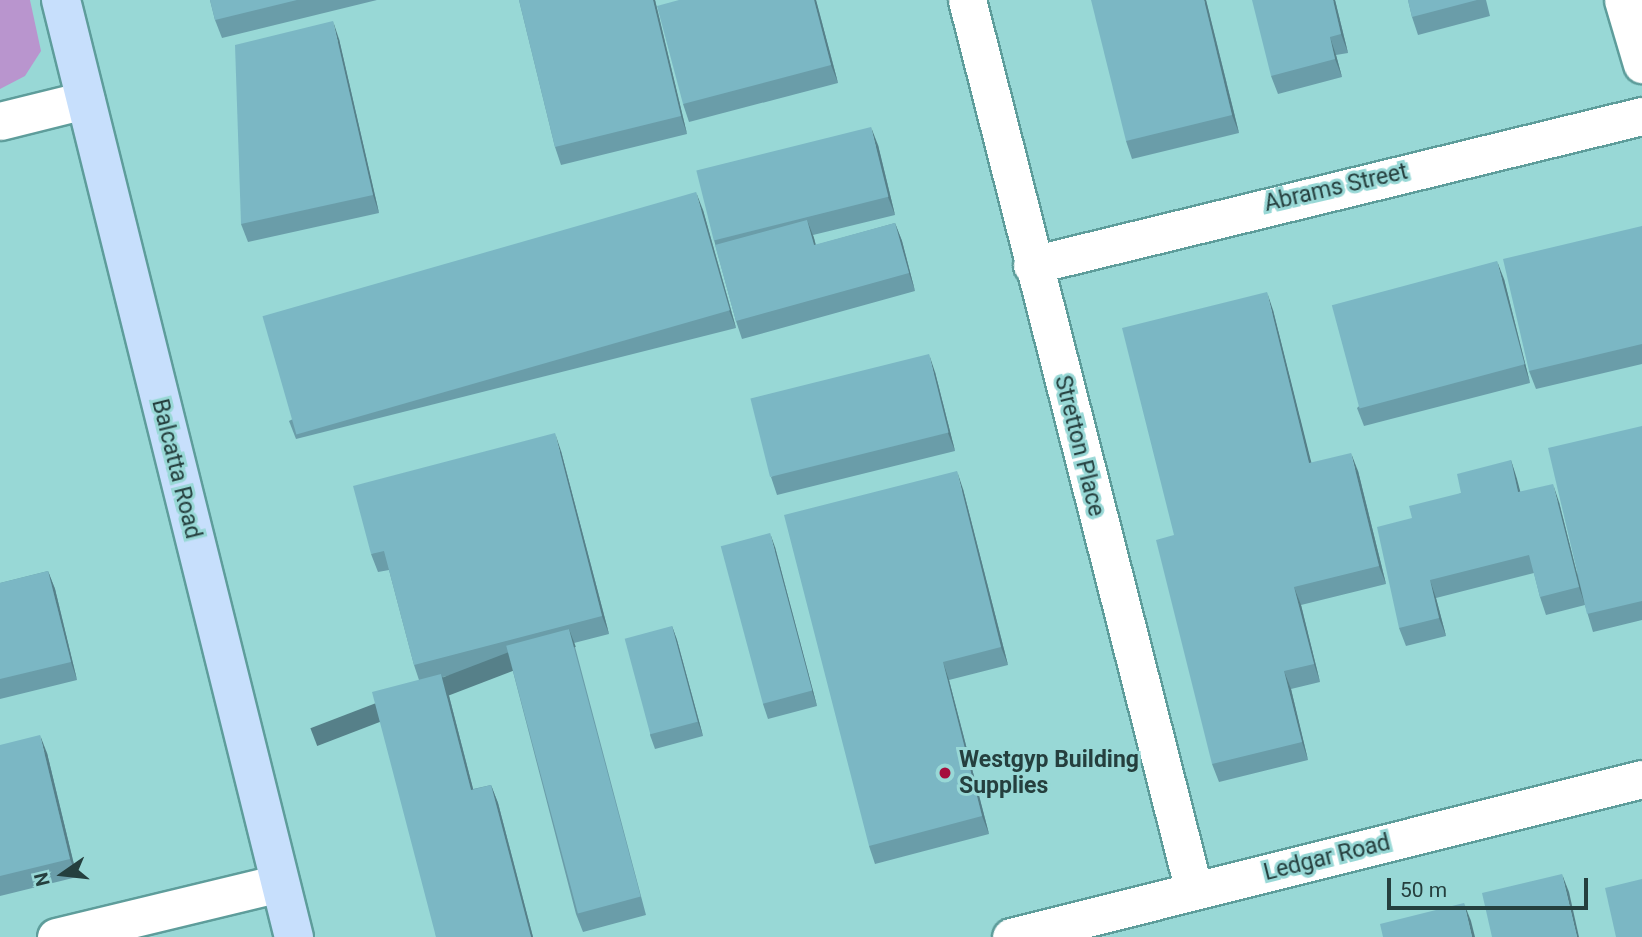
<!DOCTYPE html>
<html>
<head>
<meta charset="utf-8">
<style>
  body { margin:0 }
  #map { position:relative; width:1642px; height:937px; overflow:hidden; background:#98d8d6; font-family:Roboto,sans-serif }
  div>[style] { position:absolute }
  .green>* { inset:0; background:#b995ce }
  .roads { filter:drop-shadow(2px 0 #5e9d9b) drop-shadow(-2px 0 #5e9d9b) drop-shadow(0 2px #5e9d9b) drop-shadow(0 -2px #5e9d9b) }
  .minor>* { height:37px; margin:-18.5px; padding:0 18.5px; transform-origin:18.5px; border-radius:18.5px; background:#fff }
  .major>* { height:38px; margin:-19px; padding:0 19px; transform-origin:19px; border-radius:19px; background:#c7dffc }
  .wall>* { inset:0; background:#6a9da9 }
  .shaded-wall>* { inset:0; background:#568089; transform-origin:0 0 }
  .building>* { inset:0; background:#7bb7c4; transform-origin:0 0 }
  .dots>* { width:19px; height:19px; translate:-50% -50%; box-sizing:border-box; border:4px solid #98d8d6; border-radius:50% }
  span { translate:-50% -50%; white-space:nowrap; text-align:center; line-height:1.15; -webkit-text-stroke:6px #98d8d6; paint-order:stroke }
  .street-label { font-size:23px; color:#253f3e }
  .poi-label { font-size:23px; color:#253f3e; font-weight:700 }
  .left { translate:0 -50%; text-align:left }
  .north { position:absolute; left:28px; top:839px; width:70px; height:70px; -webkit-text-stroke:5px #98d8d6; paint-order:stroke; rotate:256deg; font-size:19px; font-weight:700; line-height:28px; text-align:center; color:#253f3e }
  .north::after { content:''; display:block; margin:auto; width:24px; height:32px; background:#253f3e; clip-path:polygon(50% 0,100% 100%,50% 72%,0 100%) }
  .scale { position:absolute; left:1387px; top:878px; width:201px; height:32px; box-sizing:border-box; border:4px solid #253f3e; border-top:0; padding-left:9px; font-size:21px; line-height:24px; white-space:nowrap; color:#253f3e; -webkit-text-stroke:5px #98d8d6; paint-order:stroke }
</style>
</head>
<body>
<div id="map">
  <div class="green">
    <div style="clip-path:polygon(0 0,30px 0,41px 51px,25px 76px,0 89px)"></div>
  </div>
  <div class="roads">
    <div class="minor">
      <div style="left:967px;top:0;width:919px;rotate:75.71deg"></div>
      <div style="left:1623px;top:0;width:67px;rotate:73.5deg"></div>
      <div style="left:0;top:121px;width:88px;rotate:-13.9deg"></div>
      <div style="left:1032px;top:265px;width:628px;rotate:-13.73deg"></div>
      <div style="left:56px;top:937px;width:229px;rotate:-13.6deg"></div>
      <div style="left:1011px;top:937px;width:650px;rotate:-14.06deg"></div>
    </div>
    <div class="major">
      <div style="left:61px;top:0;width:966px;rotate:76.04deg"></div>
    </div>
  </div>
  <div class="wall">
    <div style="clip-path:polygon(210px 0,377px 0,222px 38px,215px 20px)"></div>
    <div style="clip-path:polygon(519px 0,655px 0,687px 134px,561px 165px,555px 147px)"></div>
    <div style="clip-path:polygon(816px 0,838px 83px,689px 122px,683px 104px)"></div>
    <div style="clip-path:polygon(1206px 0,1239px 133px,1132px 159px,1126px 141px)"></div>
    <div style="clip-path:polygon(1335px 0,1348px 53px,1336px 55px,1342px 77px,1278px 94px,1271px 76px)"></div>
    <div style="clip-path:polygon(1408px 0,1486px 0,1490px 16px,1418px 35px,1412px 17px)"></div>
    <div style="clip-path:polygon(339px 39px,379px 213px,248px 242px,241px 224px)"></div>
    <div style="clip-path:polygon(878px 145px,895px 215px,813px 235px,816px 245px,895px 223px,902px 241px,915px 291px,742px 339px,736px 321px,714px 240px)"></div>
    <div style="clip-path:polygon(703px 210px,736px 328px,296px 439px,289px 421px)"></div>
    <div style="clip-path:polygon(1642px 226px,1642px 364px,1536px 389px,1529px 371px)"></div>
    <div style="clip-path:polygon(1504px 279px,1530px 383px,1364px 426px,1357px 408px)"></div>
    <div style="clip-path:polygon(1273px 310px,1311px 463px,1358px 471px,1386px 584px,1301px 605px,1320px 682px,1291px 689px,1308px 760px,1219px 782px,1212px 764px)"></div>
    <div style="clip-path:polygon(935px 372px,955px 451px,777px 495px,771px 477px)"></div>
    <div style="clip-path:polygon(1642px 426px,1642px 620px,1593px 632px,1585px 605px,1546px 615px,1540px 597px,1534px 573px,1436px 598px,1446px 636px,1406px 646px,1399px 628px,1412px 518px,1461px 493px,1511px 460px,1520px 492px,1559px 502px,1577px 574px)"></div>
    <div style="clip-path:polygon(561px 451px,609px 634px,574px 643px,646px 915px,583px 932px,576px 914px,510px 660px,443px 677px,448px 692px,473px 789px,491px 785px,498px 803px,533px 937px,436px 937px,419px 680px,414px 665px,389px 570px,378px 572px,371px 554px)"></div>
    <div style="clip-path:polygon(963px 489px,1008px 665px,949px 680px,989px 834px,875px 864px,869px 846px)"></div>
    <div style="clip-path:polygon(775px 547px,817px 706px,768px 719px,763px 704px)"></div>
    <div style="clip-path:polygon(48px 571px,55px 589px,77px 680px,0 699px,0 583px)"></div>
    <div style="clip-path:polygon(672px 626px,677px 640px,703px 736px,655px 749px,650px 735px)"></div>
    <div style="clip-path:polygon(0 745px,47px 753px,77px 877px,0 896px)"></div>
  </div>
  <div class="shaded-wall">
    <div style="clip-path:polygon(653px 0,655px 0,687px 134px,681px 116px)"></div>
    <div style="clip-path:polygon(814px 0,816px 0,838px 83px,831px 65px)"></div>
    <div style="clip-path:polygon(1204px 0,1206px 0,1239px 133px,1232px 115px)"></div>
    <div style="clip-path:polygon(1333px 0,1335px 0,1348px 53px,1341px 34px)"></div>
    <div style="clip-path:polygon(333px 21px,339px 39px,379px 213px,373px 195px)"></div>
    <div style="clip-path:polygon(1330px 37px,1336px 55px,1342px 77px,1335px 59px)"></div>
    <div style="clip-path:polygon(871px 127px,878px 145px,895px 215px,888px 197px)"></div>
    <div style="clip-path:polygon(696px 192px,703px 210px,736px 328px,729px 310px)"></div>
    <div style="clip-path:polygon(807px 220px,814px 238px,820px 264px,814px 245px)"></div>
    <div style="clip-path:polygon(895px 223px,902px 241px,915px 291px,909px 273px)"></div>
    <div style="clip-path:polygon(1497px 261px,1504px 279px,1530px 383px,1524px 365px)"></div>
    <div style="clip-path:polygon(1267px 292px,1273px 310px,1316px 481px,1309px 463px)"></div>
    <div style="clip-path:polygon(929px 354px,935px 372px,955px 451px,948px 433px)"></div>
    <div style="clip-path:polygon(555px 433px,561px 451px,609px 634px,602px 616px)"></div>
    <div style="clip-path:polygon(1351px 453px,1358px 471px,1386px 584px,1379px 566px)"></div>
    <div style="clip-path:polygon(1511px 460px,1517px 479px,1525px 510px,1518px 492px)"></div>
    <div style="clip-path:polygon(957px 471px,963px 489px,1008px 665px,1001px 647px)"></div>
    <div style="clip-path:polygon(1553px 484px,1559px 502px,1585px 605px,1579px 587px)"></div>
    <div style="clip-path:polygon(770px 533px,775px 547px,817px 706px,812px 691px)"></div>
    <div style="clip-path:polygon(48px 571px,55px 589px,77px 680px,71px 662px)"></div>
    <div style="clip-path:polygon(1430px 580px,1436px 598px,1446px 636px,1439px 618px)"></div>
    <div style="clip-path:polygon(1294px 587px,1301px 605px,1320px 682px,1314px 664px)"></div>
    <div style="clip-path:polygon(672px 626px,677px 640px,703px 736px,698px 722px)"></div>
    <div style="left:569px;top:629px;width:19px;height:277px;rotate:69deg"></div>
    <div style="clip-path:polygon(943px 662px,949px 680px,989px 834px,982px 816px)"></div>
    <div style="clip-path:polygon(1284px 671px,1291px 689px,1308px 760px,1302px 742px)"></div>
    <div style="clip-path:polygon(441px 674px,448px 692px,478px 808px,471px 790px)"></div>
    <div style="clip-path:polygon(40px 735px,47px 753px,77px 877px,70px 859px)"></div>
    <div style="clip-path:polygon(491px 785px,498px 803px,533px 937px,531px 937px)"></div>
    <div style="clip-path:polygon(1562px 874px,1569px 892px,1579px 937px,1577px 937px)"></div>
    <div style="clip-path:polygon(1464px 903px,1471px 921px,1475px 937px,1472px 937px)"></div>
  </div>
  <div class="building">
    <div style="clip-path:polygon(210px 0,297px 0,215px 20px)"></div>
    <div style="clip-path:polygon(519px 0,653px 0,681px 116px,555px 147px)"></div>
    <div style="clip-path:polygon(679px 0,814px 0,831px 65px,683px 104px,657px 6px)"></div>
    <div style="clip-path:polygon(1091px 0,1204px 0,1232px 115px,1126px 141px)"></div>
    <div style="clip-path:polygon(1252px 0,1333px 0,1341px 34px,1330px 37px,1335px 59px,1271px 76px)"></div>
    <div style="clip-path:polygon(1408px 0,1477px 0,1412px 17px)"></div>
    <div style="clip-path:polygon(333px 21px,373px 195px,241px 224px,235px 45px)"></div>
    <div style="left:871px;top:127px;width:72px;height:180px;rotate:76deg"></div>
    <div style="left:696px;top:192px;width:123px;height:451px;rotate:74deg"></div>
    <div style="clip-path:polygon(807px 220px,814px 245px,895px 223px,909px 273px,736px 321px,715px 245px)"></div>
    <div style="clip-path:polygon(1642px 226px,1642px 344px,1529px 371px,1503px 259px)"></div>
    <div style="left:1497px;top:261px;width:107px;height:171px;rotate:75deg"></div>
    <div style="clip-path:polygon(1267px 292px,1309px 463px,1351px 453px,1379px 566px,1294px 587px,1314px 664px,1284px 671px,1302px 742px,1212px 764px,1156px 540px,1174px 535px,1122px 328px)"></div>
    <div style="left:929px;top:354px;width:81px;height:184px;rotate:76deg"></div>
    <div style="clip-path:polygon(1642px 426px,1642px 601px,1587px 614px,1548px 448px)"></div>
    <div style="clip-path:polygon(555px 433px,602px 616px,414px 665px,384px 551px,371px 554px,353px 486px)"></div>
    <div style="clip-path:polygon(1511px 460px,1518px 492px,1553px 484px,1579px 587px,1540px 597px,1529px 555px,1430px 580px,1439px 618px,1399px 628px,1377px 527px,1412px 518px,1409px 506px,1461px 493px,1457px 474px)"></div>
    <div style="clip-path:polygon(957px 471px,1001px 647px,943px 662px,982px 816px,869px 846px,784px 515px)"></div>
    <div style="left:770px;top:533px;width:163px;height:51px;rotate:75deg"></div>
    <div style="clip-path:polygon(48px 571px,71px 662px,0 679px,0 583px)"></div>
    <div style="left:672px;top:626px;width:99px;height:49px;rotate:75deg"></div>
    <div style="left:569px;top:629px;width:277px;height:65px;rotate:75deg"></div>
    <div style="clip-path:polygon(441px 674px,471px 790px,491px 785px,531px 937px,436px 937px,372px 692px)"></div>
    <div style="clip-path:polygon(40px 735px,70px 859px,0 876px,0 745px)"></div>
    <div style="clip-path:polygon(1562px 874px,1577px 937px,1492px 937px,1482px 893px)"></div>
    <div style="clip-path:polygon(1642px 879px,1642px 937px,1616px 937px,1605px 888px)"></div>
    <div style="clip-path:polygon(1464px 903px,1472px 937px,1383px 937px,1380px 924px)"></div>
  </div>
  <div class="dots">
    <div style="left:945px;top:773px;background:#a60e3d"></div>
  </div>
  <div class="street-label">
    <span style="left:1336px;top:188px;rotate:-13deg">Abrams Street</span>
    <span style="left:1079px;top:446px;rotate:76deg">Stretton Place</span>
    <span style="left:176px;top:469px;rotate:76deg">Balcatta Road</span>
    <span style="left:1327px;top:858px;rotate:-14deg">Ledgar Road</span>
  </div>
  <div class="poi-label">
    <span class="left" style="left:959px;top:773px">Westgyp Building<br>Supplies</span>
  </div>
  <div class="north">N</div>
  <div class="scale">50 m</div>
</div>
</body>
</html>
